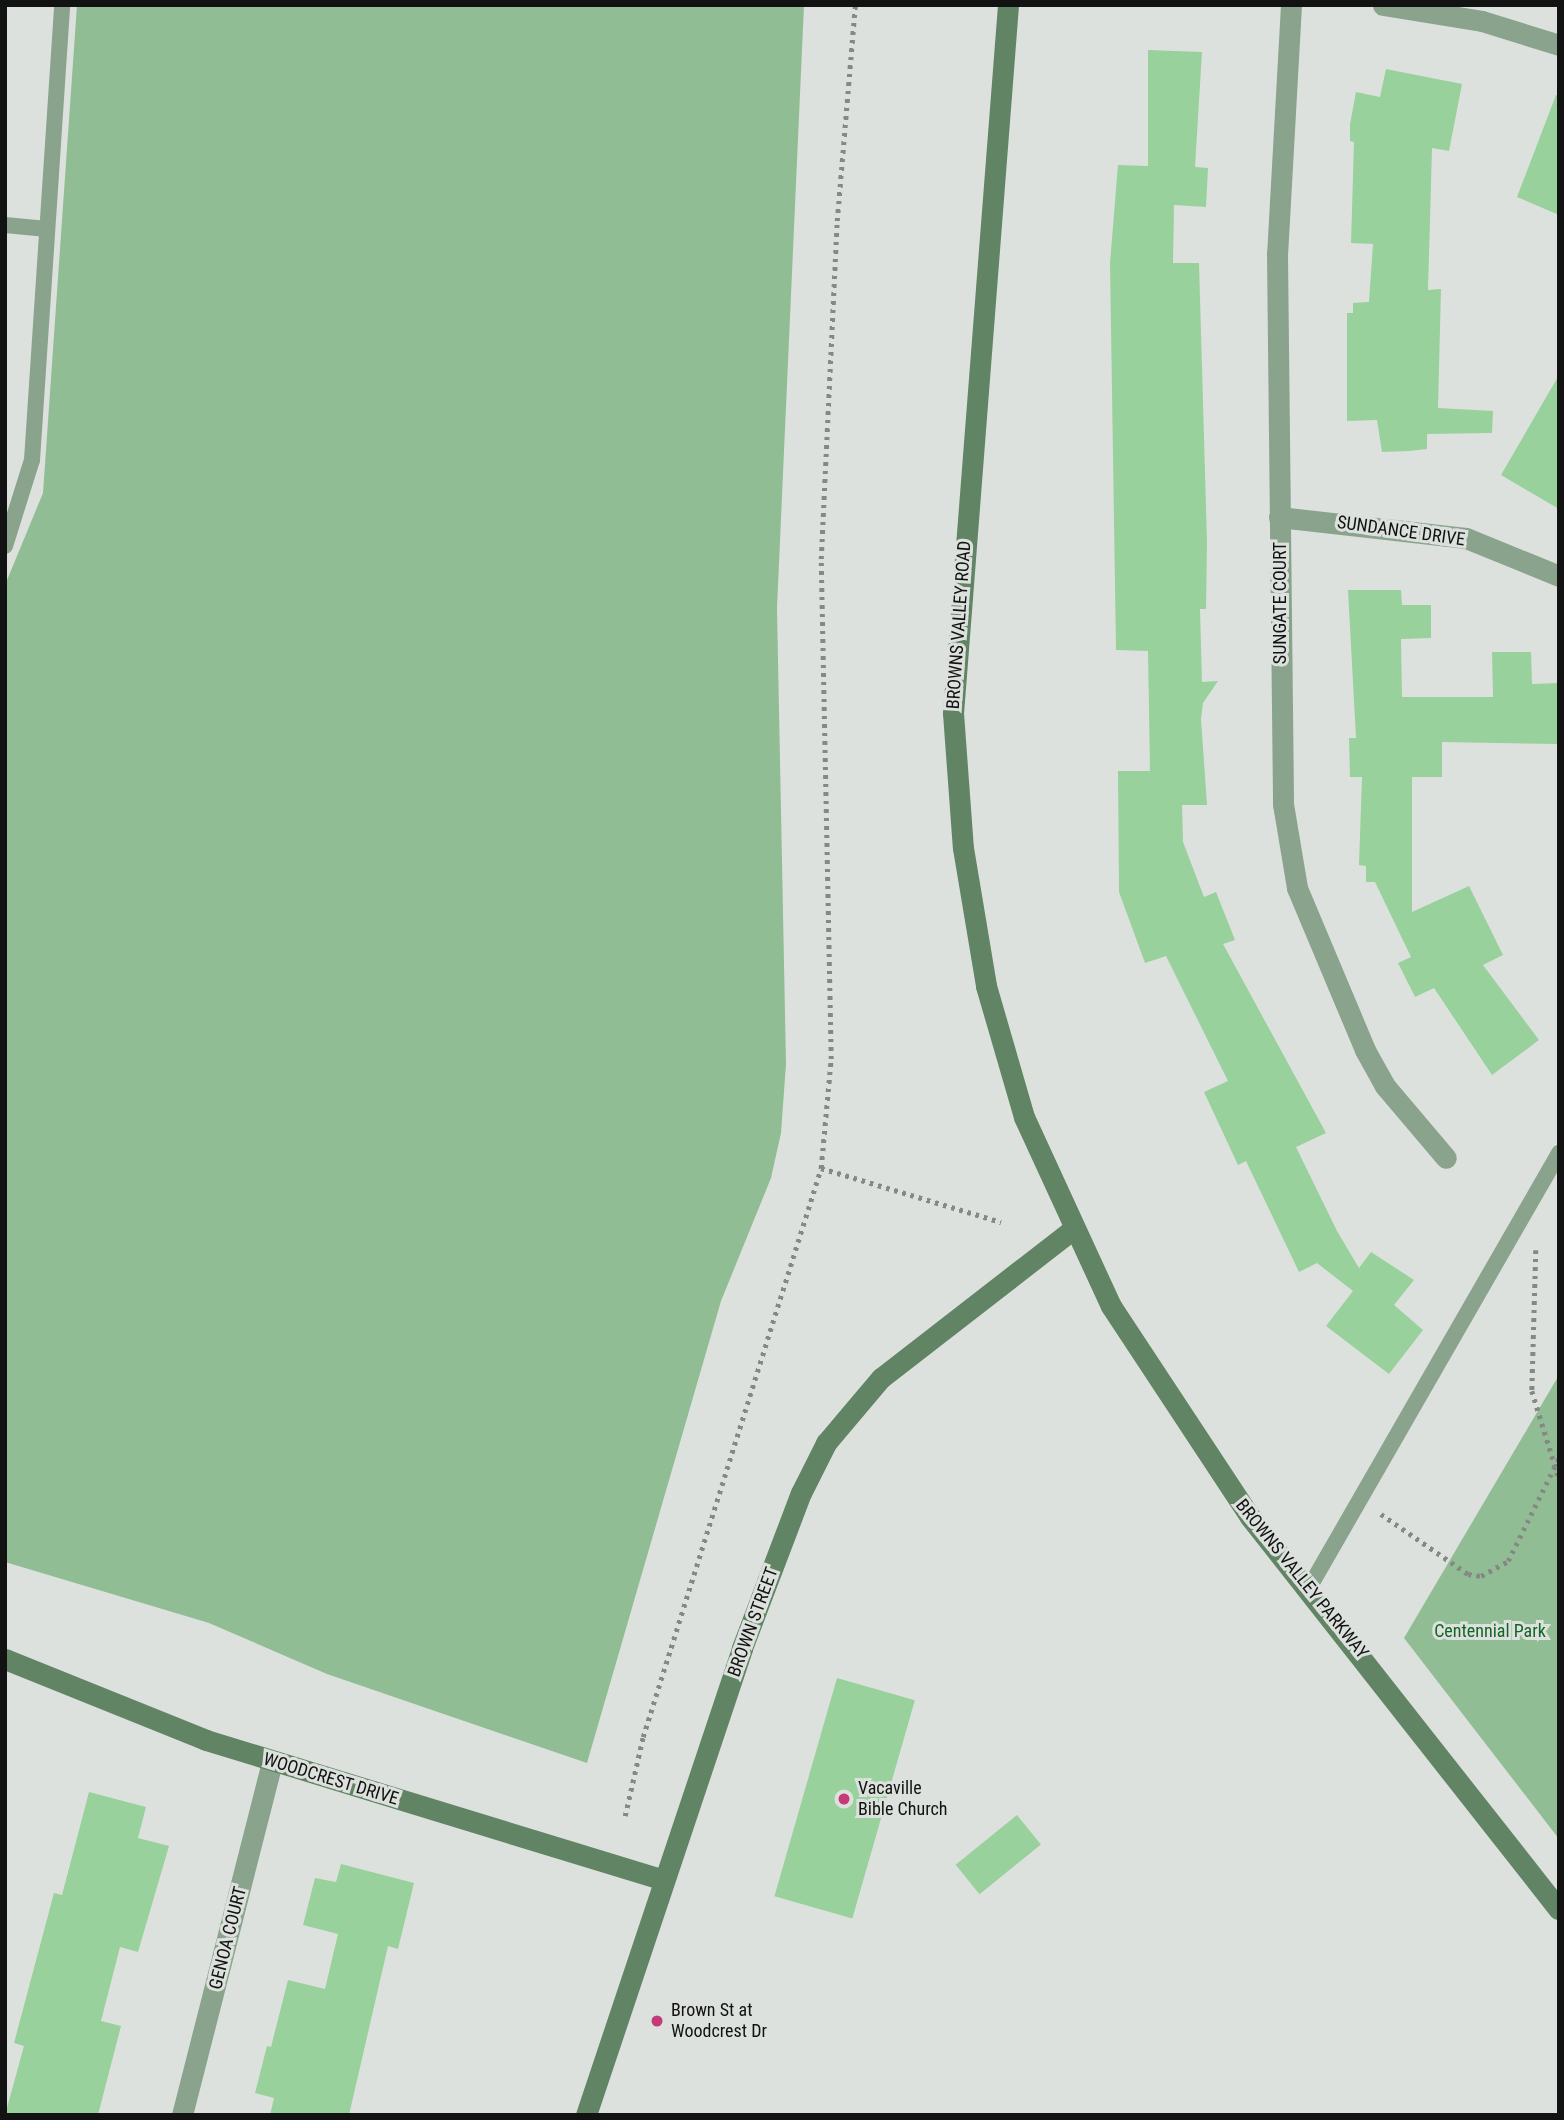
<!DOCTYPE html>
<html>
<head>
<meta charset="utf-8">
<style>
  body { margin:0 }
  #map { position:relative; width:1564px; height:2120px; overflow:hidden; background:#dde1dd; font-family:"Roboto Condensed",sans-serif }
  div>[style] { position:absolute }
  .green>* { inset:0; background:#91bd94 }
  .building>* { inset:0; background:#98d19c; transform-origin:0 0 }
  .path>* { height:4.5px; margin-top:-2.25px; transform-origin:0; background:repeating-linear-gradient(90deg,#868886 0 3.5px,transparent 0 8.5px) }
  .lane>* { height:16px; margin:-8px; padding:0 8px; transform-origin:8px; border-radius:8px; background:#8aa38c }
  .street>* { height:21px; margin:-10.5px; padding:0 10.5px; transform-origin:10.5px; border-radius:10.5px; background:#8aa38c }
  .secondary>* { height:21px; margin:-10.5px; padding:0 10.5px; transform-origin:10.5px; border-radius:10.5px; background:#618464 }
  .dots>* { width:19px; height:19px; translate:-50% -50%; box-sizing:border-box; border:4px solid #dde1dd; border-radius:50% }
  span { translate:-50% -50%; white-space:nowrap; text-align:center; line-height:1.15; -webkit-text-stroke:6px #dde1dd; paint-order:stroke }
  .street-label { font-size:18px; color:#111211 }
  .park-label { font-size:18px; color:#116525 }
  .poi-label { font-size:18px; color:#111211 }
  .left { translate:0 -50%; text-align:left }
  .frame { position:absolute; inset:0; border:7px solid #111211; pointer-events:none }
</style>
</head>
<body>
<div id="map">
  <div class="green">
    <div style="clip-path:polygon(77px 5px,804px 5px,777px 608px,786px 1064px,781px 1133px,771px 1178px,721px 1301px,587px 1763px,327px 1674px,209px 1623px,5px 1562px,5px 585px,43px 493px)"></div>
    <div style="clip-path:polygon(1559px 1375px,1559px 1839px,1404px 1638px)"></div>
  </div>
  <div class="building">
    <div style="clip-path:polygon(1148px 50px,1202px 52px,1195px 167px,1208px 168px,1206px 207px,1174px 205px,1173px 263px,1199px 263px,1207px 542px,1206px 609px,1200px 609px,1202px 682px,1218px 681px,1203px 703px,1201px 719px,1207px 805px,1182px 805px,1183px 842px,1204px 897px,1216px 892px,1235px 940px,1223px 944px,1326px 1133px,1296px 1147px,1337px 1231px,1359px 1268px,1371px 1252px,1414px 1280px,1394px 1305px,1423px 1330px,1389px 1374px,1326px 1326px,1353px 1291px,1317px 1263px,1299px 1272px,1246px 1161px,1238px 1165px,1204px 1092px,1228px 1081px,1166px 956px,1145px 963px,1119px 892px,1118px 771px,1150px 771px,1148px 651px,1116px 650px,1110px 263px,1118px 165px,1148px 166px)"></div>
    <div style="clip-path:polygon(1386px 69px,1462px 84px,1449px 151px,1432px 148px,1428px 290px,1441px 289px,1438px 408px,1493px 411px,1492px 433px,1427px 434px,1427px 449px,1409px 451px,1382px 452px,1377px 420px,1347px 421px,1347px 313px,1353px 313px,1353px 303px,1369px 302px,1373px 244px,1351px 243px,1354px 142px,1350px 141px,1350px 124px,1356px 92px,1380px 97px)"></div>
    <div style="clip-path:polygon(1556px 95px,1559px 95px,1559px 215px,1517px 197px)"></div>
    <div style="clip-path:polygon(1559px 375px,1559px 509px,1501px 475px)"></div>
    <div style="clip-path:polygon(1348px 590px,1401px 590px,1402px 605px,1431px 605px,1431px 638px,1401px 639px,1402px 697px,1493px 697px,1492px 652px,1531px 652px,1532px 684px,1559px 683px,1559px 744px,1442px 742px,1442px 777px,1412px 777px,1412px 912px,1469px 886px,1503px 955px,1483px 965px,1539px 1040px,1492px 1075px,1434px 988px,1415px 997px,1398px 963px,1411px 957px,1375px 882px,1366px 882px,1366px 866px,1359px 865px,1362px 777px,1350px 777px,1349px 738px,1356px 738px)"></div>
    <div style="left:837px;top:1678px;width:81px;height:227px;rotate:16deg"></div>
    <div style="clip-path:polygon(89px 1792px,146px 1807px,138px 1838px,169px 1846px,138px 1952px,120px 1947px,101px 2021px,121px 2026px,98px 2115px,5px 2115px,24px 2046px,14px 2043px,54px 1893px,62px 1895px)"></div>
    <div style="left:1017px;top:1815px;width:38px;height:79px;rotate:51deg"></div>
    <div style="clip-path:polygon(341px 1864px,414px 1883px,398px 1949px,388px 1946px,349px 2115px,270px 2115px,274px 2098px,255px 2093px,267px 2046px,271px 2047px,288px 1980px,325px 1989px,338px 1934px,303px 1925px,315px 1878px,336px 1882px)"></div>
  </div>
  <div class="path">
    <div style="left:821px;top:1168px;width:188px;rotate:16.7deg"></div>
    <div style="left:1536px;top:1250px;width:141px;rotate:91.6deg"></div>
    <div style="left:1532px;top:1391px;width:92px;rotate:72.9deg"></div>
    <div style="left:1381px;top:1514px;width:106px;rotate:34.6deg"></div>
    <div style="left:1468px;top:1574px;width:13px;rotate:9deg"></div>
    <div style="left:1481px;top:1576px;width:31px;rotate:-29deg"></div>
    <div style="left:1508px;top:1561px;width:115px;rotate:-63.7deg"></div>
    <div style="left:625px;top:1816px;width:81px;rotate:-77.2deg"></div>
    <div style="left:643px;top:1737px;width:596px;rotate:-72.63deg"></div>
    <div style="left:821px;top:1168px;width:109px;rotate:-84.8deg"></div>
    <div style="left:831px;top:1059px;width:500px;rotate:-91.15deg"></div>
    <div style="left:821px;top:559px;width:338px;rotate:-87.3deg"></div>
    <div style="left:837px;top:221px;width:217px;rotate:-85.2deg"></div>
  </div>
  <div class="lane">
    <div style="left:5px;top:225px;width:42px;rotate:5.4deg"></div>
    <div style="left:5px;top:546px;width:90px;rotate:-72.6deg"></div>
    <div style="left:32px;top:460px;width:456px;rotate:-86.2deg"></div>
    <div style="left:1309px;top:1588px;width:502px;rotate:-60.11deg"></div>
  </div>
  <div class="street">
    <div style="left:1291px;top:5px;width:249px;rotate:93.2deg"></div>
    <div style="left:1277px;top:254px;width:550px;rotate:89.37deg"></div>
    <div style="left:1283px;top:804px;width:85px;rotate:80.5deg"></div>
    <div style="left:1297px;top:888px;width:176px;rotate:67.2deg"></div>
    <div style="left:1365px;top:1050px;width:41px;rotate:60.9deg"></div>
    <div style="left:1385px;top:1086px;width:94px;rotate:49.7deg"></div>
    <div style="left:1383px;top:5px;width:100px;rotate:9.2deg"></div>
    <div style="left:1482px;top:21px;width:81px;rotate:17.3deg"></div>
    <div style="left:1279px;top:517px;width:188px;rotate:6.4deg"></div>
    <div style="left:1466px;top:538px;width:100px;rotate:22.2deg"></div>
    <div style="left:182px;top:2115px;width:365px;rotate:-75.7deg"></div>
  </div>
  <div class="secondary">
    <div style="left:1008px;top:5px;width:710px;rotate:94.44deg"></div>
    <div style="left:953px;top:713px;width:135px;rotate:85.8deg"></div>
    <div style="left:963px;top:848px;width:140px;rotate:80.5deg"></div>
    <div style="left:986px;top:986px;width:136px;rotate:73.8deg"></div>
    <div style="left:1024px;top:1117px;width:208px;rotate:65.3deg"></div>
    <div style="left:1111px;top:1306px;width:253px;rotate:56.6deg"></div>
    <div style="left:1250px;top:1517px;width:499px;rotate:51.8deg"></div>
    <div style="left:5px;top:1659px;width:217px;rotate:21.9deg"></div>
    <div style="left:206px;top:1740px;width:479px;rotate:17deg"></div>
    <div style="left:586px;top:2115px;width:492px;rotate:-71.5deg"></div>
    <div style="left:742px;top:1648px;width:166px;rotate:-69.2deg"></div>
    <div style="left:801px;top:1493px;width:56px;rotate:-63.4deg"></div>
    <div style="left:826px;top:1443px;width:85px;rotate:-49.8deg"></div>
    <div style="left:881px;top:1378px;width:242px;rotate:-37.8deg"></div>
  </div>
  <div class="dots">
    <div style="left:844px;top:1799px;background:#c33b79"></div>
    <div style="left:657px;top:2021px;background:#c33b79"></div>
  </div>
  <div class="street-label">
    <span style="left:1401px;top:531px;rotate:8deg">SUNDANCE DRIVE</span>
    <span style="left:1280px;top:603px;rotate:-90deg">SUNGATE COURT</span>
    <span style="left:959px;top:625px;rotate:-86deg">BROWNS VALLEY ROAD</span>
    <span style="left:1302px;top:1579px;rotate:51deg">BROWNS VALLEY PARKWAY</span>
    <span style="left:753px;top:1622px;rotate:-70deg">BROWN STREET</span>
    <span style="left:331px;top:1779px;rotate:17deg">WOODCREST DRIVE</span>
    <span style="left:228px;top:1938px;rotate:-76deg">GENOA COURT</span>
  </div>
  <div class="park-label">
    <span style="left:1490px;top:1631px">Centennial Park</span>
  </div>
  <div class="poi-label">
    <span class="left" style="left:858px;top:1799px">Vacaville<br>Bible Church</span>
    <span class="left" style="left:671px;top:2021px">Brown St at<br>Woodcrest Dr</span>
  </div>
  <div class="frame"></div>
</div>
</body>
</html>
